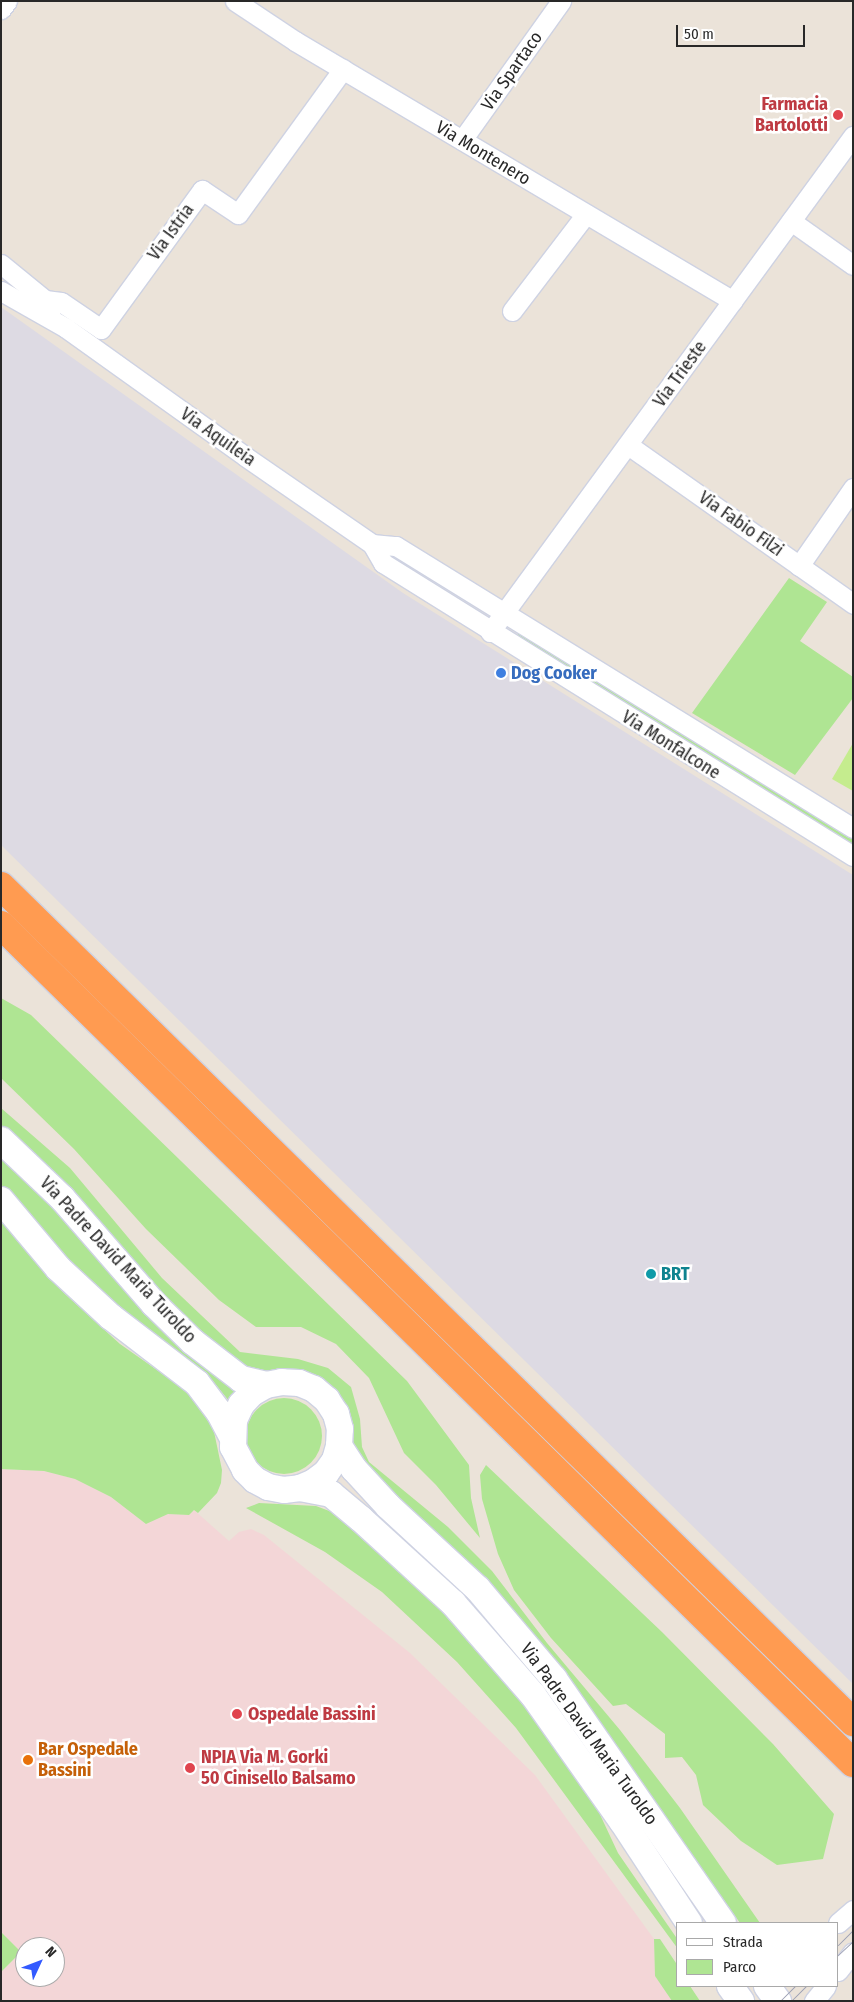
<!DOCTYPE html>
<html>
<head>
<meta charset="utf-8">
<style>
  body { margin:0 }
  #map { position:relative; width:854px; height:2002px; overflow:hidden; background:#ebe3d9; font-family:"Fira Sans Condensed",sans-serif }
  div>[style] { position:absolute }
  .industrial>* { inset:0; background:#dddae3 }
  .medical>* { inset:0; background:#f3d6d7 }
  .green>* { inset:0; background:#afe593 }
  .round { border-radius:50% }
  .pitch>* { inset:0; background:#c5ec8e }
  .roads { filter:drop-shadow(1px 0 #ced2e2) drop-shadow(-1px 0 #ced2e2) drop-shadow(0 1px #ced2e2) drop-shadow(0 -1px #ced2e2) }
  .street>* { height:19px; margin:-9.5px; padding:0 9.5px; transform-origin:9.5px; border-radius:9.5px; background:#fff }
  .secondary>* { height:26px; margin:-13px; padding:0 13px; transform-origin:13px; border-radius:13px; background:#fff }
  .highway>* { height:28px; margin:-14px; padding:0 14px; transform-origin:14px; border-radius:14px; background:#ff9b51 }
  .tram>* { height:1px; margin:-0.5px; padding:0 0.5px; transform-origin:0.5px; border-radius:0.5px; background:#9ca0b4 }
  .dots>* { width:14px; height:14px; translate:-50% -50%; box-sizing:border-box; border:2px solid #fff; border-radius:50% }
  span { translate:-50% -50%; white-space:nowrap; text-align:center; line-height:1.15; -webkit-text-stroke:5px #fff; paint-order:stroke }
  .street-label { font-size:18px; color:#282828 }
  .health-label { font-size:18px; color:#be3a42; font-weight:700 }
  .right { translate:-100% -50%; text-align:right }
  .left { translate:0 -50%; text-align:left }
  .shop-label { font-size:18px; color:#366cbe; font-weight:700 }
  .culture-label { font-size:18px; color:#0d838f; font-weight:700 }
  .food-label { font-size:18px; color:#c56008; font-weight:700 }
  .frame { position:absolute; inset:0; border:2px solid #282828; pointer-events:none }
  .legend { position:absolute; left:676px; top:1922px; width:162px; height:65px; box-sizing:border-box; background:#fff; border:1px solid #a9a9a9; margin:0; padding:6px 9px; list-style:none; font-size:15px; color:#282828 }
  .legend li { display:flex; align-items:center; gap:10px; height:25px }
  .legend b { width:25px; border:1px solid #a9a9a9 }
  .north { position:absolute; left:15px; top:1937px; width:50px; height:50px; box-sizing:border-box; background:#fff; border:1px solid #a9a9a9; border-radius:50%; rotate:47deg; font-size:14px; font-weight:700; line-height:20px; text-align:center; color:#282828 }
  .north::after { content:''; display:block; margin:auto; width:18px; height:22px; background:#335aff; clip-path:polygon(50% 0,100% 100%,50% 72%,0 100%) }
  .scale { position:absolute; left:676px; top:25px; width:129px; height:22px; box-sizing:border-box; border:2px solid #282828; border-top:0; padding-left:6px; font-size:15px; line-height:18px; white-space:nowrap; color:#282828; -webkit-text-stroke:4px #fff; paint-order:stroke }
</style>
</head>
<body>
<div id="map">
  <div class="industrial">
    <div style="clip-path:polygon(1px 307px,403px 593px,853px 875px,853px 1684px,1px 845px)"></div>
  </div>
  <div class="medical">
    <div style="clip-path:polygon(evenodd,1px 1469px,44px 1471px,75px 1479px,111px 1497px,146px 1524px,168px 1514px,189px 1515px,194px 1510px,229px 1541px,239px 1532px,251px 1529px,264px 1535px,410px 1653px,535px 1775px,654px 1939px,655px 1976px,672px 2001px,1px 2001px,1px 1972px,21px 1952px,1px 1932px,1px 1469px,25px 1947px,55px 1947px,55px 1977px,25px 1977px,25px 1947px)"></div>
  </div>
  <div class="green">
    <div style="clip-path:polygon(789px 578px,827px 602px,800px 641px,853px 677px,853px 698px,795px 775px,692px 713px)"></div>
    <div style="clip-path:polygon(520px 631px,853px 838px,853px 846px,516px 638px)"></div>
    <div style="clip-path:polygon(1px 998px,31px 1015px,407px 1381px,469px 1465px,471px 1498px,480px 1538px,436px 1485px,404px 1453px,369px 1378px,336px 1344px,301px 1327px,256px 1327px,219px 1300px,146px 1229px,74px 1149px,1px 1078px)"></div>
    <div style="clip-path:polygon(1px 1108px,70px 1168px,162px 1278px,240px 1352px,298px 1359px,328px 1368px,351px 1387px,360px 1419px,362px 1447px,369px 1462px,448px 1527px,492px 1571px,547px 1643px,620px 1730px,680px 1808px,760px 1923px,740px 1923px,645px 1788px,357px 1462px,347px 1424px,266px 1372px,250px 1371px,211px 1347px,1px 1126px)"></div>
    <div style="clip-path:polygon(1px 1150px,243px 1386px,229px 1401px,213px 1381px,157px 1341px,51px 1245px,1px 1184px)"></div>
    <div style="clip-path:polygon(1px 1220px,35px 1262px,65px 1294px,120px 1344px,194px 1396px,212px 1422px,222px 1470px,221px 1483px,217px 1493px,198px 1513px,194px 1510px,189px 1515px,168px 1514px,146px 1524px,111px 1497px,75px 1479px,44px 1471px,1px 1469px)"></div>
    <div class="round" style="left:246px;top:1398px;width:76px;height:76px"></div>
    <div style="clip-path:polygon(486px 1465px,662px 1632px,773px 1744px,834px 1814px,823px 1859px,777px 1865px,741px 1841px,703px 1805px,696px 1775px,682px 1757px,665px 1758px,665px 1734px,626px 1704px,613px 1706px,551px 1638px,514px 1590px,498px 1554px,482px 1499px,480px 1475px)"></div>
    <div style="clip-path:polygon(259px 1503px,316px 1506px,332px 1512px,438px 1607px,532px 1715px,596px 1806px,618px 1853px,678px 1940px,678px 1949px,516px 1728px,457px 1662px,382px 1592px,325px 1552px,246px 1508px)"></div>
    <div style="clip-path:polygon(1px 1932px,21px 1952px,1px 1972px)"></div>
    <div style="clip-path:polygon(654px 1939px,660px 1939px,678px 1966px,678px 1986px,690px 1986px,700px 2001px,672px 2001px,655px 1976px)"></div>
  </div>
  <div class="pitch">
    <div style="clip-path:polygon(853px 743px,853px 791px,832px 779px)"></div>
  </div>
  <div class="roads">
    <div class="street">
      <div style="left:235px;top:1px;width:72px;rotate:33.7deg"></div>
      <div style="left:295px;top:41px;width:509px;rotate:30.69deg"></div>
      <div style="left:1px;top:9px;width:10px;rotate:-53deg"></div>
      <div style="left:462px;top:140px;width:171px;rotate:-54.5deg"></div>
      <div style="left:791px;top:221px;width:76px;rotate:35.4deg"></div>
      <div style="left:1px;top:264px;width:57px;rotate:39.3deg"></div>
      <div style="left:45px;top:300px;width:11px;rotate:56deg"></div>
      <div style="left:1px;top:291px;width:75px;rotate:29.6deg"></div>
      <div style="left:66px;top:328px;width:221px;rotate:35.6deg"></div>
      <div style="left:246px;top:457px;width:153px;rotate:34.6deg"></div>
      <div style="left:372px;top:544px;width:22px;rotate:60deg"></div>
      <div style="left:383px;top:563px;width:554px;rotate:31.94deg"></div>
      <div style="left:45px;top:300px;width:16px;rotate:7deg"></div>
      <div style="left:61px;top:302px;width:48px;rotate:34deg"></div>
      <div style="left:101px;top:329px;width:172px;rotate:-54deg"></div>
      <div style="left:202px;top:190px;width:43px;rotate:33.7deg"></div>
      <div style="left:238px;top:214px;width:179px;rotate:-54.1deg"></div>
      <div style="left:512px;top:311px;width:122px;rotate:-52.7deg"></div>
      <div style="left:628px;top:445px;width:276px;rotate:35.2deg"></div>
      <div style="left:372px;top:544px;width:24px;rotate:5deg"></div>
      <div style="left:396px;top:546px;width:537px;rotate:31.68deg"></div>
      <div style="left:799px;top:566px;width:95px;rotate:-55.3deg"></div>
      <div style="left:490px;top:632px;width:615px;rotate:-53.8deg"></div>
      <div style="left:838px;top:1923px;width:20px;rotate:-41deg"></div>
      <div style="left:838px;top:1971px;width:24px;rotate:-52deg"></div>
      <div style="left:814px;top:2001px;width:19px;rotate:-51deg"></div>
    </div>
    <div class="secondary">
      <div style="left:1px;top:1140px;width:84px;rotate:43.6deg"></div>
      <div style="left:62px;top:1198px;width:140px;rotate:49deg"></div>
      <div style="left:154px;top:1304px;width:54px;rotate:44.3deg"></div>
      <div style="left:193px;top:1342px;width:61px;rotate:37.6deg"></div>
      <div style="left:241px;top:1379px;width:26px;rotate:13deg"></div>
      <div style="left:1px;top:1200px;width:89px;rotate:50deg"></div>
      <div style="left:58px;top:1268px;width:72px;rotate:42.8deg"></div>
      <div style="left:111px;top:1317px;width:108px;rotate:37.5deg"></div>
      <div style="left:197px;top:1383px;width:36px;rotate:53deg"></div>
      <div style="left:219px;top:1412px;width:27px;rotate:62deg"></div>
      <div style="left:339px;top:1446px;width:27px;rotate:57deg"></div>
      <div style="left:354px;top:1469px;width:50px;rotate:47.4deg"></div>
      <div style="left:388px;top:1506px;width:122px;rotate:42.7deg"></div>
      <div style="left:478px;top:1589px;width:118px;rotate:49.8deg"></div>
      <div style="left:554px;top:1679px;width:297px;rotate:55.3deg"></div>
      <div style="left:300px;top:1488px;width:15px;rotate:-23deg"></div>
      <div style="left:314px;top:1482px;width:15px;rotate:-37deg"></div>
      <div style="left:326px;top:1473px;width:16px;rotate:-55deg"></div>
      <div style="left:335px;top:1460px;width:15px;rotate:-74deg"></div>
      <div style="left:339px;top:1446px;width:17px;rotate:-87deg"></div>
      <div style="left:340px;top:1429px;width:16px;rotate:-105deg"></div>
      <div style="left:336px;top:1414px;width:17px;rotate:-123deg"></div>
      <div style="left:327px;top:1400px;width:17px;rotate:-140deg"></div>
      <div style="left:314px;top:1389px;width:16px;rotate:-158deg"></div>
      <div style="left:299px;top:1383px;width:17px;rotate:-177deg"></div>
      <div style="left:282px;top:1382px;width:16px;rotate:169deg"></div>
      <div style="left:266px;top:1385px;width:16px;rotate:150deg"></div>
      <div style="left:252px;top:1393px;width:16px;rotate:133deg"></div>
      <div style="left:241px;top:1405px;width:17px;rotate:115deg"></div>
      <div style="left:234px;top:1420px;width:27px;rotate:92deg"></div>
      <div style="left:233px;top:1447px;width:26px;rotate:62deg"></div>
      <div style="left:245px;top:1470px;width:14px;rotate:45deg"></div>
      <div style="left:255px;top:1480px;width:15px;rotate:28deg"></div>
      <div style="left:268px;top:1487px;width:16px;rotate:11deg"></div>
      <div style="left:284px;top:1490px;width:16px;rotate:-7deg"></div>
      <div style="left:300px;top:1488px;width:32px;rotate:11deg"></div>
      <div style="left:331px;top:1494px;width:39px;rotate:40deg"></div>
      <div style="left:361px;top:1519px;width:125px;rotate:42.4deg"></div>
      <div style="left:453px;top:1603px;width:122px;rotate:49deg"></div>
      <div style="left:533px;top:1695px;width:154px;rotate:54.8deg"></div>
      <div style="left:622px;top:1821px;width:122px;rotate:56.7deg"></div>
      <div style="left:730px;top:1986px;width:19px;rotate:54deg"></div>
      <div style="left:767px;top:1986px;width:19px;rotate:54deg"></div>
    </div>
    <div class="highway">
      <div style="left:1px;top:886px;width:1194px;rotate:44.46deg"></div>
      <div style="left:1px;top:925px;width:1195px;rotate:44.53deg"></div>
    </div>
  </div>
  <div class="tram">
    <div style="left:838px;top:1945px;width:21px;rotate:-45deg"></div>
    <div style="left:838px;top:1955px;width:21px;rotate:-43deg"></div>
    <div style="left:780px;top:2001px;width:21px;rotate:-45deg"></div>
    <div style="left:791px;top:2001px;width:21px;rotate:-45deg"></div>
  </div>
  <div class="dots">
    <div style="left:838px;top:115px;background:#e0444e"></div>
    <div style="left:501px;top:673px;background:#3f7fe0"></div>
    <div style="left:651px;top:1274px;background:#0f9aa8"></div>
    <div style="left:237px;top:1714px;background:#e0444e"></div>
    <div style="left:28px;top:1760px;background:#e8710a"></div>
    <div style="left:190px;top:1768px;background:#e0444e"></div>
  </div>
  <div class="street-label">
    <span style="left:512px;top:71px;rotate:-55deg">Via Spartaco</span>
    <span style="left:483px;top:153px;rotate:31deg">Via Montenero</span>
    <span style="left:171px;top:232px;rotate:-54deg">Via Istria</span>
    <span style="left:680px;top:374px;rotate:-54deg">Via Trieste</span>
    <span style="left:218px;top:437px;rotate:35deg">Via Aquileia</span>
    <span style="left:741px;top:524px;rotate:35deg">Via Fabio Filzi</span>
    <span style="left:671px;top:745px;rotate:32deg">Via Monfalcone</span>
    <span style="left:118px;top:1260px;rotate:47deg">Via Padre David Maria Turoldo</span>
    <span style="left:589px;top:1734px;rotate:54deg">Via Padre David Maria Turoldo</span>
  </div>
  <div class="health-label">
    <span class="right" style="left:828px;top:115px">Farmacia<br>Bartolotti</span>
    <span class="left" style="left:248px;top:1714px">Ospedale Bassini</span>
    <span class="left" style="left:201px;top:1768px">NPIA Via M. Gorki<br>50 Cinisello Balsamo</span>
  </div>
  <div class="shop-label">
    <span class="left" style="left:511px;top:673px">Dog Cooker</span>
  </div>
  <div class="culture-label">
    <span class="left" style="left:661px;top:1274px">BRT</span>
  </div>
  <div class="food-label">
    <span class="left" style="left:38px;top:1760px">Bar Ospedale<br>Bassini</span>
  </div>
  <div class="frame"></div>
  <ul class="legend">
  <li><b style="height:6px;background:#fff"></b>Strada</li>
  <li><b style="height:14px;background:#afe593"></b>Parco</li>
  </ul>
  <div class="north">N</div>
  <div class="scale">50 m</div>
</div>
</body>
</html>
